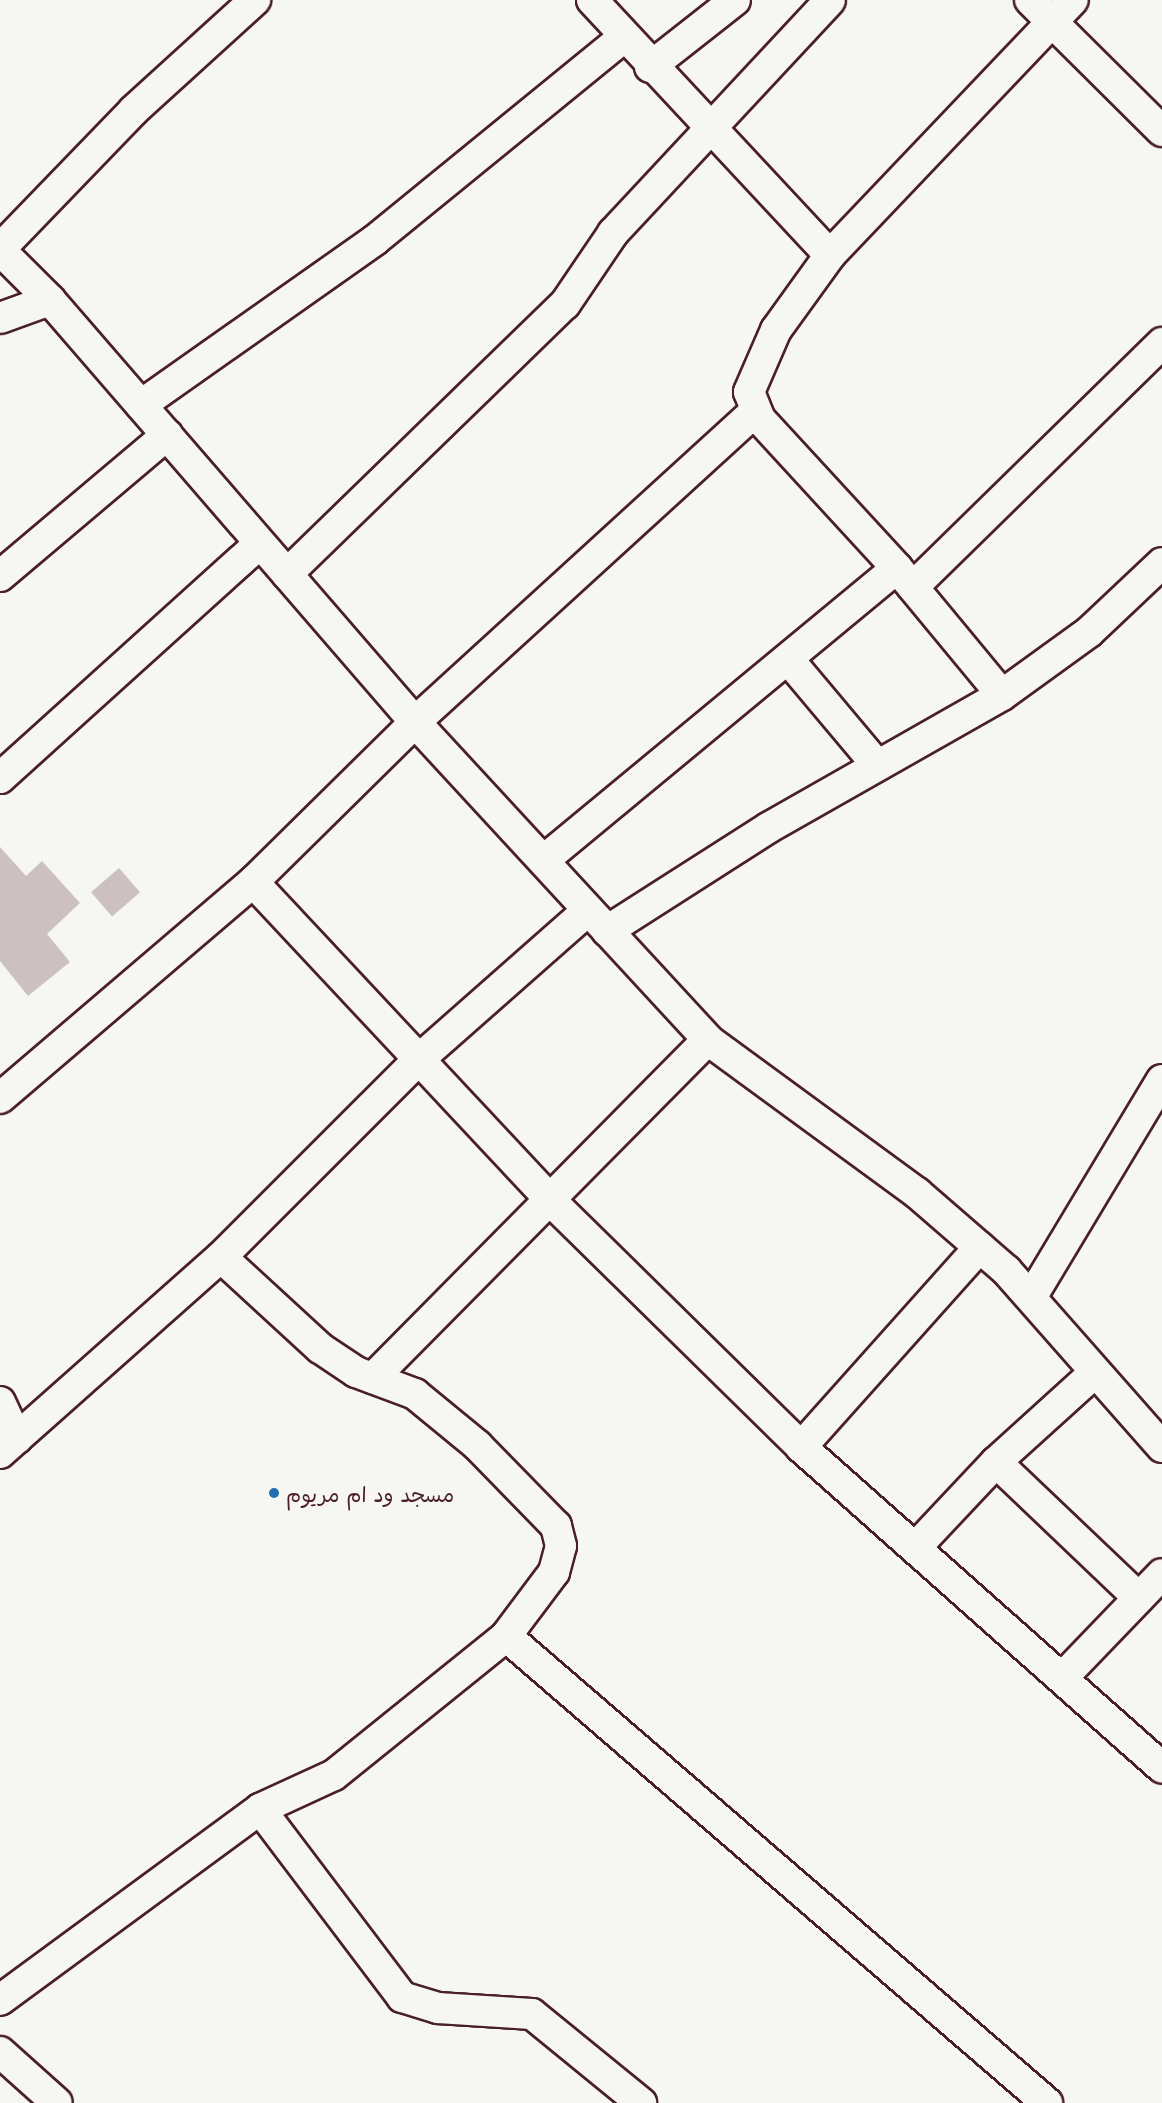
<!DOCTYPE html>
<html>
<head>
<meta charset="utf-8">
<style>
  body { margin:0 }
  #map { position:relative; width:1162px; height:2103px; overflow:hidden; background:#f6f6f2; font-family:"Playpen Sans","Playpen Sans Arabic",sans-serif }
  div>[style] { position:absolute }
  .building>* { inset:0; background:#ccc1c0; transform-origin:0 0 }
  .roads { filter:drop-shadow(2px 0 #4a1f2b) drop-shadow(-2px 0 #4a1f2b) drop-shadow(0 2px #4a1f2b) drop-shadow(0 -2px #4a1f2b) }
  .minor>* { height:30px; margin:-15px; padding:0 15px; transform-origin:15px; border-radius:15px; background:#f6f6f2 }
  .dots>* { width:16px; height:16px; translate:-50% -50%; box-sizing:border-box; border:3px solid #f6f6f2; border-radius:50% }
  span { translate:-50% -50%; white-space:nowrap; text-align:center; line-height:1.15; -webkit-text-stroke:5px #f6f6f2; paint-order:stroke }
  .poi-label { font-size:21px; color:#4a1f2b }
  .left { translate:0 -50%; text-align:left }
</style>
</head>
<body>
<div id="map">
  <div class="building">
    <div style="clip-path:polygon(0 847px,26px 876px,42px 861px,80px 903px,47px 934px,70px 962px,28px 996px,0 961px)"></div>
    <div style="left:119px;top:868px;width:32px;height:37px;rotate:49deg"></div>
  </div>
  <div class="roads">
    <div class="minor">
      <div style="left:592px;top:0;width:349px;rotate:47deg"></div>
      <div style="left:1030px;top:0;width:186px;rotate:44.8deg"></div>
      <div style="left:650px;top:67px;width:108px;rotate:-38.2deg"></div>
      <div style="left:0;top:249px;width:193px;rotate:-46deg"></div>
      <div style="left:134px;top:110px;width:164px;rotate:-42.3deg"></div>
      <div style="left:0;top:250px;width:71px;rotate:45deg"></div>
      <div style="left:50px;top:300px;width:558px;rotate:49.14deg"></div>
      <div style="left:415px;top:722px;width:432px;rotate:47.3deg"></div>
      <div style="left:708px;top:1040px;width:259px;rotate:36.2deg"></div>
      <div style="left:917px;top:1193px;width:118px;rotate:40.9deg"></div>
      <div style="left:1006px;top:1270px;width:236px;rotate:48.6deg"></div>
      <div style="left:0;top:318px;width:53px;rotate:-19.8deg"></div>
      <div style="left:141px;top:405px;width:286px;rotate:-35.2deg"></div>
      <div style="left:375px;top:240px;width:321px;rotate:-39.2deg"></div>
      <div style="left:287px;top:574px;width:388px;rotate:-44.2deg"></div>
      <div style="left:565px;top:304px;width:86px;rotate:-55.9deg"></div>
      <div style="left:613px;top:233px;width:318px;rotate:-47deg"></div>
      <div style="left:0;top:576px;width:219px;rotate:-40.2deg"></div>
      <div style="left:913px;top:587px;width:349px;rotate:-44.4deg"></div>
      <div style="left:788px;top:659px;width:138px;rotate:50deg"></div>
      <div style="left:1002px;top:695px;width:165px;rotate:-129.6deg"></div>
      <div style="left:897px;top:568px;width:202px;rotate:-132.6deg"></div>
      <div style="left:760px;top:419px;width:29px;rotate:-112deg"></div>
      <div style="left:749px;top:392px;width:68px;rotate:-66.5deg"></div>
      <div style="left:776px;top:330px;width:92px;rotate:-54.2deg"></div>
      <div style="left:830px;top:255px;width:352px;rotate:-46.4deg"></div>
      <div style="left:0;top:778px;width:349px;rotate:-42.1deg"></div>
      <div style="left:544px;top:860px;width:458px;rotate:-39.6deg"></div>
      <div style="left:253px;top:882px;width:438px;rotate:46.9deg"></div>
      <div style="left:552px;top:1202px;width:349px;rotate:44.5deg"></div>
      <div style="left:801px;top:1447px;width:483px;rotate:41.6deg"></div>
      <div style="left:607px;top:931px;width:191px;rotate:-32.6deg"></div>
      <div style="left:768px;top:828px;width:269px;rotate:-29.6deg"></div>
      <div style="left:1002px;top:695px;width:107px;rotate:-35.9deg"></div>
      <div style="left:1089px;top:632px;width:100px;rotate:-43.4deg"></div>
      <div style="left:0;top:1098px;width:333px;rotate:-40.5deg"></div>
      <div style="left:253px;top:882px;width:228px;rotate:-44.6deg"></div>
      <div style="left:415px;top:722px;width:459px;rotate:-42.4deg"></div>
      <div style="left:1032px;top:1296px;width:252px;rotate:-59deg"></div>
      <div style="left:373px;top:1378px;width:476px;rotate:-45.3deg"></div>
      <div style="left:0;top:1402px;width:40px;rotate:65deg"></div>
      <div style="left:801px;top:1447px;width:268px;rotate:-48.2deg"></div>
      <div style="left:0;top:1453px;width:295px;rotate:-41.6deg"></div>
      <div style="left:221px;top:1257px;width:277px;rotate:-45deg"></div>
      <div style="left:417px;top:1061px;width:228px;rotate:-41.4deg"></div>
      <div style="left:996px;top:1462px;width:197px;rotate:43.6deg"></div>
      <div style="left:917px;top:1546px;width:115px;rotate:-46.8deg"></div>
      <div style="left:996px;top:1462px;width:132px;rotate:-42.2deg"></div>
      <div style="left:506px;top:1636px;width:715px;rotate:40.8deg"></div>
      <div style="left:1062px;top:1678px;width:144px;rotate:-46.1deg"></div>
      <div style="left:260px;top:1809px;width:236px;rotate:52.9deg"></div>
      <div style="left:402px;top:1997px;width:38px;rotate:17deg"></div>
      <div style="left:438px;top:2008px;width:94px;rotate:3.7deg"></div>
      <div style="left:532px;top:2014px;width:141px;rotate:39.2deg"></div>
      <div style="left:0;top:2000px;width:323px;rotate:-36.3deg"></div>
      <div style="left:260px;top:1809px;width:81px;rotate:-24.7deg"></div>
      <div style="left:334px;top:1775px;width:221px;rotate:-38.9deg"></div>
      <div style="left:506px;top:1636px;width:80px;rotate:-53.1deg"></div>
      <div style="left:554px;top:1572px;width:27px;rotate:-75deg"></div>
      <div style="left:561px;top:1546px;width:21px;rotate:-104deg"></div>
      <div style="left:556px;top:1526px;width:113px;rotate:-134.3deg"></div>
      <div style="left:477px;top:1445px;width:80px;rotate:-140.6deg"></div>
      <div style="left:415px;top:1394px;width:63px;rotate:-159.6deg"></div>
      <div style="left:356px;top:1372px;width:43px;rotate:-146.3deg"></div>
      <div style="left:320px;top:1348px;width:134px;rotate:-137.4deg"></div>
      <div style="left:0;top:2052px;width:76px;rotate:41.8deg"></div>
    </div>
  </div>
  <div class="dots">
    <div style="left:274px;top:1493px;background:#1f6fb2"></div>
  </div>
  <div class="poi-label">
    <span class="left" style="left:286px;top:1493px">مسجد ود ام مريوم</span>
  </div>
</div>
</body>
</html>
